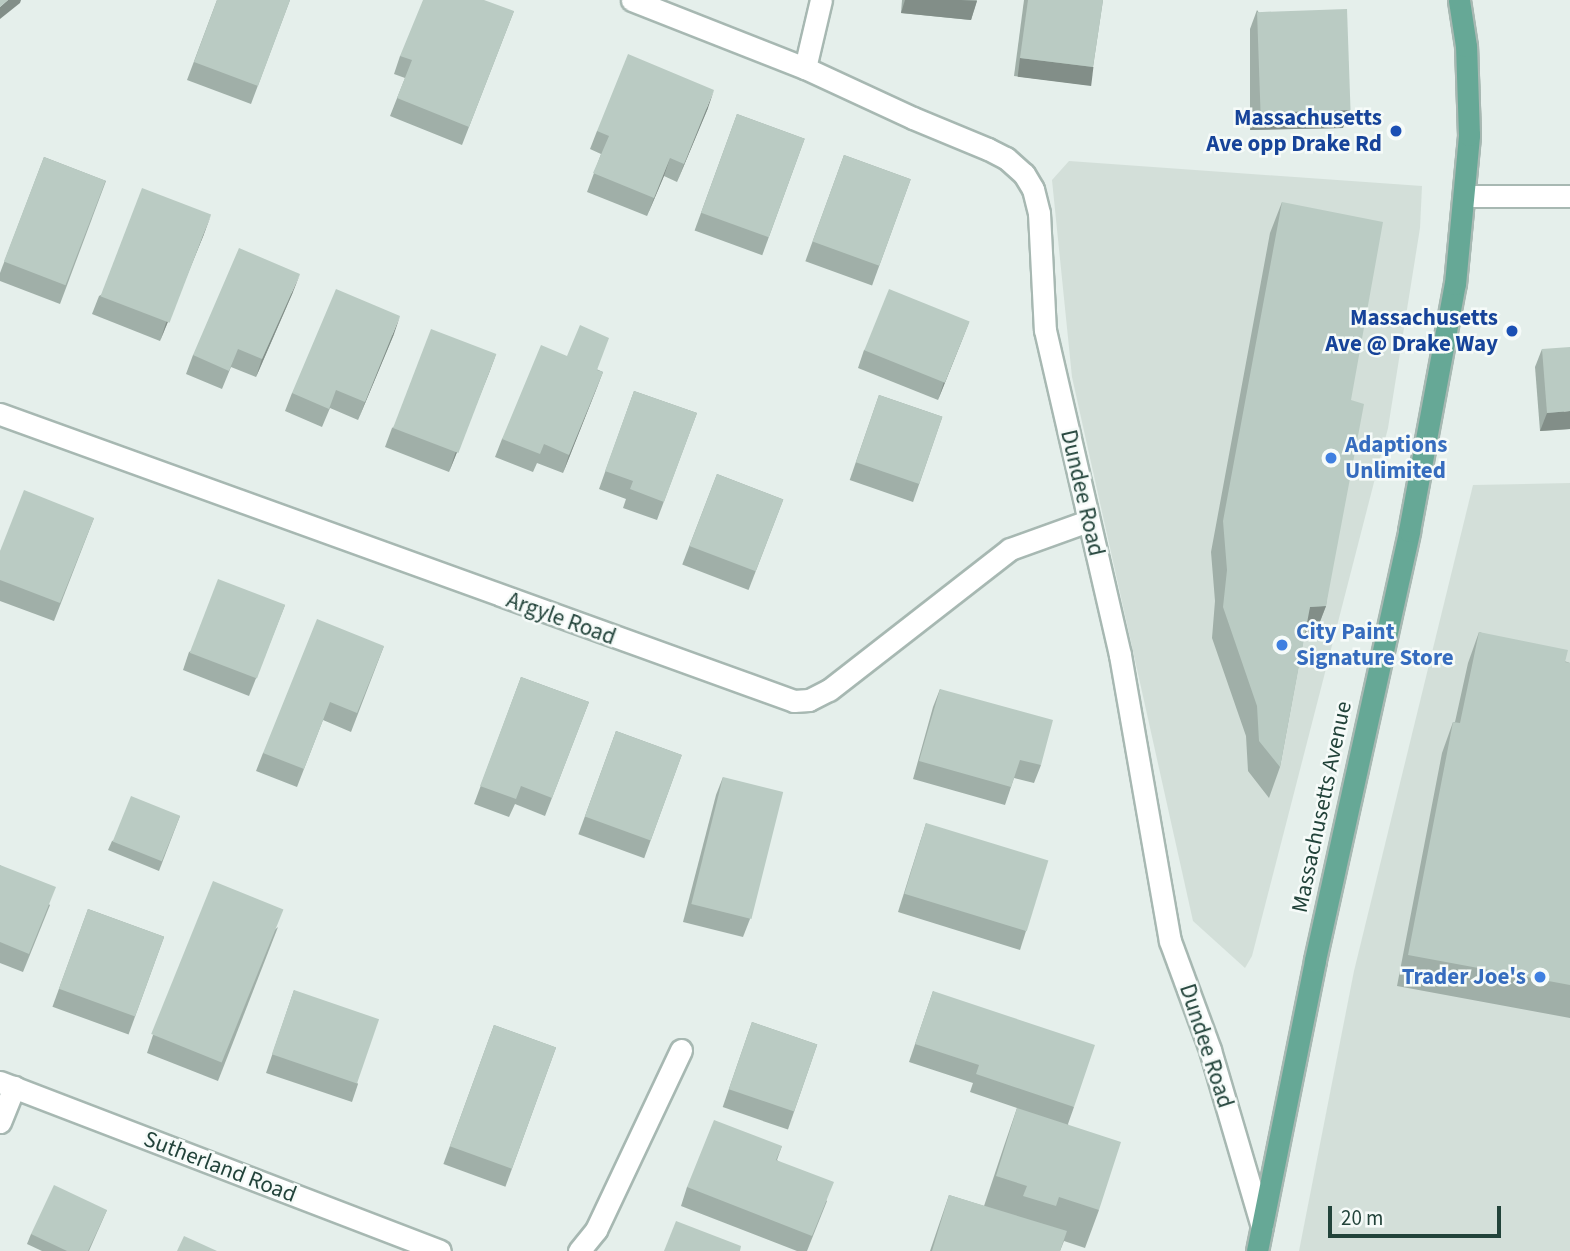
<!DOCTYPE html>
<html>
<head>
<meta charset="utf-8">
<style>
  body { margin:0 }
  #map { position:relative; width:1570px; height:1251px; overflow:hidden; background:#e5efeb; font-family:"Source Sans 3",sans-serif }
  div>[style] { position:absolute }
  .built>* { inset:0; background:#d3dfd9 }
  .roads { filter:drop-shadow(2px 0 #a7b8b2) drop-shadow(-2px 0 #a7b8b2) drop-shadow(0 2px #a7b8b2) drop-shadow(0 -2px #a7b8b2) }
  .minor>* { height:21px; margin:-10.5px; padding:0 10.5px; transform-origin:10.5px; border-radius:10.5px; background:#fff }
  .primary>* { height:21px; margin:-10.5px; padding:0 10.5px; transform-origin:10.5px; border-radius:10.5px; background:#66a896 }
  .wall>* { inset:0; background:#a0afa8; transform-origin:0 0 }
  .shaded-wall>* { inset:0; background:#828e88; transform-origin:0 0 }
  .building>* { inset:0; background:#bacbc3; transform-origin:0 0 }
  .dots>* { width:19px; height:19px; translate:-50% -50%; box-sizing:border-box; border:4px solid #f6fbf9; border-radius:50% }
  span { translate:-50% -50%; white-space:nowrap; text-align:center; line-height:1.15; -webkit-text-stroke:5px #f6fbf9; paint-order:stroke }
  .transit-label { font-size:23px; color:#164399; font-weight:700 }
  .right { translate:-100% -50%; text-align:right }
  .shop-label { font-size:23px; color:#366cbe; font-weight:700 }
  .left { translate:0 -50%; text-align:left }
  .street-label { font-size:23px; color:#22433a }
  .scale { position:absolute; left:1328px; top:1206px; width:173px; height:32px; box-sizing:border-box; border:4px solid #22433a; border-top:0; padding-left:9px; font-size:21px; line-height:24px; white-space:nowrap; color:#22433a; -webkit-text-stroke:5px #f6fbf9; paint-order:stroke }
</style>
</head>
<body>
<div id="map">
  <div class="built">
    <div style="clip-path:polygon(1069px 161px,1422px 186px,1420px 228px,1388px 428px,1252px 956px,1245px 968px,1193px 921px,1072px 377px,1052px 180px)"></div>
    <div style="clip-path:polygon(1570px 483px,1570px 1251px,1299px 1251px,1354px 971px,1473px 485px)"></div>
  </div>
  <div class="roads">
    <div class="minor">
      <div style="left:632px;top:0;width:186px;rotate:21.5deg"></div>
      <div style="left:805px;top:68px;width:119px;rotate:24.8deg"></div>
      <div style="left:913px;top:118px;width:81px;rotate:22.5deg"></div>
      <div style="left:988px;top:149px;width:20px;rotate:27deg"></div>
      <div style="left:1006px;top:158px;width:24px;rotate:42deg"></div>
      <div style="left:1024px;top:174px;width:17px;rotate:59deg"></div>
      <div style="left:1033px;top:189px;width:25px;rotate:76deg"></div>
      <div style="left:1039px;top:213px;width:117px;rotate:87.1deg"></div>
      <div style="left:1045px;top:330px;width:334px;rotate:77deg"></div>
      <div style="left:1120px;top:655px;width:290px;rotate:80.1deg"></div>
      <div style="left:1170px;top:941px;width:116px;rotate:69.8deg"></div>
      <div style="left:1210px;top:1050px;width:184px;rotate:73.6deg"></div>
      <div style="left:805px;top:68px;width:70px;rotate:-76.8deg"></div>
      <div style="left:1466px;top:196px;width:104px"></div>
      <div style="left:0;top:414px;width:844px;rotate:19.87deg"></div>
      <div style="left:794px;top:701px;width:15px;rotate:-4deg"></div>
      <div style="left:809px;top:700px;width:22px;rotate:-27deg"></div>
      <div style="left:829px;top:690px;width:229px;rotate:-37.9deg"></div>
      <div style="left:1010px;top:549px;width:83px;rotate:-19.7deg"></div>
      <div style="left:0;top:1082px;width:471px;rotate:21deg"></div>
      <div style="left:0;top:1122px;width:38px;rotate:-68deg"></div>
      <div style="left:579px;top:1251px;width:27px;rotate:-51deg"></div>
      <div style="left:596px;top:1230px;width:199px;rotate:-64.7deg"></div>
    </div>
    <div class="primary">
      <div style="left:1257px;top:1251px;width:297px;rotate:-78.7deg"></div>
      <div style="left:1315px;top:960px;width:439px;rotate:-77.6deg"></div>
      <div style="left:1409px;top:531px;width:251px;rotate:-79.5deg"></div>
      <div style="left:1455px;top:284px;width:150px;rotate:-84.6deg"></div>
      <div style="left:1469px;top:135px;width:89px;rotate:-91.9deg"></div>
      <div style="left:1466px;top:46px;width:47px;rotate:-98.7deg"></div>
    </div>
  </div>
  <div class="wall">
    <div style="clip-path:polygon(217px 0,290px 0,251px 104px,187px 80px)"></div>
    <div style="clip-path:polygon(902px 0,977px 0,971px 20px,901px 13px)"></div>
    <div style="clip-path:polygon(1024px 0,1103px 0,1093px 67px,1087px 85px,1014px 76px)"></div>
    <div style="clip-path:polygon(1257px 10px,1343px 128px,1250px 130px,1250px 29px)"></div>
    <div style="clip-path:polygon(514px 11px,462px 145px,390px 116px,405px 78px,394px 74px,400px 56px)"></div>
    <div style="clip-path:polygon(708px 108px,677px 182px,664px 176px,647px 216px,587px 192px,601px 154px,590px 149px,597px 131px)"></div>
    <div style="left:737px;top:114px;width:72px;height:124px;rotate:20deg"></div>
    <div style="left:844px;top:155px;width:71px;height:113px;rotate:20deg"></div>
    <div style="clip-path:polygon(44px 157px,106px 181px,60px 304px,0 281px,0 273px)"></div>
    <div style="clip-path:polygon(1282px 202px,1351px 400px,1326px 606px,1314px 637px,1304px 637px,1280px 767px,1269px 798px,1248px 771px,1246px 736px,1212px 638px,1215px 601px,1211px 552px,1270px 233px)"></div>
    <div style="clip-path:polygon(204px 234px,160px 341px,92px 314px,99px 296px)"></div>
    <div style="clip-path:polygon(293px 292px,256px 377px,231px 367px,222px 389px,186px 374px,193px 355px)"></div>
    <div style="clip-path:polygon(969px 322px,938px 400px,858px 368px,864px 350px)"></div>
    <div style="clip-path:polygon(394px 334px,358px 420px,330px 408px,322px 427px,285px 411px,292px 393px)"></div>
    <div style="clip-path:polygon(1542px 349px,1570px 429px,1540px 431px,1535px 367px)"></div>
    <div style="clip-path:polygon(496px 354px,449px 472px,385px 447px,392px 428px)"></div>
    <div style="clip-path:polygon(567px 356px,603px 372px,563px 473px,537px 463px,533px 472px,495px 457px,502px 439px)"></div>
    <div style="clip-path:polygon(634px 391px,697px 413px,657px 520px,623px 508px,626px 499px,599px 489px)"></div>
    <div style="left:879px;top:395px;width:67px;height:90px;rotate:19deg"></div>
    <div style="left:717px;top:474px;width:71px;height:97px;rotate:21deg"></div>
    <div style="clip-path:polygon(94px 518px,54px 621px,0 601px,0 551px)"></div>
    <div style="clip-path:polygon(285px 605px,249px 696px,183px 670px,189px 652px)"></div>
    <div style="clip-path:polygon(1479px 632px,1570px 663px,1570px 1018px,1397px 986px,1442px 753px,1453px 722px,1455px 722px,1468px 663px)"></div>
    <div style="clip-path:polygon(384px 646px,351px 732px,323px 720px,297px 787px,256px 771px,263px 753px)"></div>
    <div style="clip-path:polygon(521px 677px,589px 702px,545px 816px,515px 804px,509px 817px,474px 804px)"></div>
    <div style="clip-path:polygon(940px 689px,1041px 765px,1034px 783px,1014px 778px,1005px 805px,913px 779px,933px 707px)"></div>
    <div style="left:616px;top:731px;width:70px;height:110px;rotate:20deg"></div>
    <div style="clip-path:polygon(723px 777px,750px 919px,743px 937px,683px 922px,716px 795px)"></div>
    <div style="clip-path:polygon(180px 816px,159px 871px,108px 850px,112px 841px)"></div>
    <div style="clip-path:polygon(926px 823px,1026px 931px,1020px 950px,898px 912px)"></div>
    <div style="clip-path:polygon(0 865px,50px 905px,23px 972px,0 963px)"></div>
    <div style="left:88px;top:909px;width:81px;height:104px;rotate:20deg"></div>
    <div style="clip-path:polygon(278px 927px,218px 1081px,147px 1053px,153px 1035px)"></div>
    <div style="clip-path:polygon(294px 990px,358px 1084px,352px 1102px,266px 1073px)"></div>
    <div style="clip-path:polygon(933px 991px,1074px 1107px,1068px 1124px,1099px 1210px,1085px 1248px,1064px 1241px,1060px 1251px,930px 1251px,949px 1195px,984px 1206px,1004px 1146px,1017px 1108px,970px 1092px,973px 1083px,909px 1062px)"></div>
    <div style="left:752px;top:1022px;width:69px;height:90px;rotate:19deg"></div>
    <div style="left:494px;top:1025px;width:66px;height:148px;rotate:20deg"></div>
    <div style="clip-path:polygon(782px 1146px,777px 1160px,827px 1201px,807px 1251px,797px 1251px,681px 1206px,687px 1187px)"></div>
    <div style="clip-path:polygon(107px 1210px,89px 1251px,42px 1251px,27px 1244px,31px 1234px)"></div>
  </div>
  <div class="shaded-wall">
    <div style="clip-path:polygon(8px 0,21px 0,20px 3px,0 19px,0 7px)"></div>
    <div style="clip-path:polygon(905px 0,961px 0,977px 1px,971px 20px,901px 13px)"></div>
    <div style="left:1020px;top:58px;width:74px;height:19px;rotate:7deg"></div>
    <div style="clip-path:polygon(714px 90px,708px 108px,677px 182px,684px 164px)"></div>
    <div style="clip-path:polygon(1350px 110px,1343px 128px,1250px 130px,1257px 112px)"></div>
    <div style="clip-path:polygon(670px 158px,664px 176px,647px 216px,654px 198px)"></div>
    <div style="clip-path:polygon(211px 215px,204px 234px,160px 341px,166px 323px)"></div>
    <div style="clip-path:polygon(300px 274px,293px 292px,256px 377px,262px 359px)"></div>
    <div style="clip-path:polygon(400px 316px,394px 334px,358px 420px,365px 402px)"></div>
    <div style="clip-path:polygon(969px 322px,962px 340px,938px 400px,944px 382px)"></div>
    <div style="clip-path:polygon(496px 354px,489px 373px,449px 472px,455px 454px)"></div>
    <div style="clip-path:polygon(603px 372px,596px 390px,563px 473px,569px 455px)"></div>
    <div style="clip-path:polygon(1570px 411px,1570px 429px,1540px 431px,1547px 413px)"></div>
    <div style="clip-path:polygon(1326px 606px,1314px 637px,1299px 638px,1310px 607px)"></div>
  </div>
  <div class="building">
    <div style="clip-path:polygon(0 0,8px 0,0 7px)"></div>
    <div style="clip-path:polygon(217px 0,290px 0,258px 86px,194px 62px)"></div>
    <div style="clip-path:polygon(423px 0,484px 0,514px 11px,469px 127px,397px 98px,412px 60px,400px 56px)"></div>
    <div style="clip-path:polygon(1028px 0,1103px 0,1093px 67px,1020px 58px)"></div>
    <div style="left:1347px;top:9px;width:101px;height:90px;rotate:88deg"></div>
    <div style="clip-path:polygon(628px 54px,714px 90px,684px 164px,670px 158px,654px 198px,593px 173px,609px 136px,597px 131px)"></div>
    <div style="left:737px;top:114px;width:72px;height:105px;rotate:20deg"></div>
    <div style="left:844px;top:155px;width:71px;height:92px;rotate:20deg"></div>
    <div style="left:44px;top:157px;width:66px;height:112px;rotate:21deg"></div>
    <div style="left:142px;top:188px;width:74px;height:116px;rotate:21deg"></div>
    <div style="clip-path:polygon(1282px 202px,1383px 222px,1351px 400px,1364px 404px,1326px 606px,1310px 607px,1280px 767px,1259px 741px,1257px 706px,1223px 607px,1227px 570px,1223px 521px)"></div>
    <div style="clip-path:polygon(239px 248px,300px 274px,262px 359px,238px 349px,229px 371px,193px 355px)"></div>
    <div style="clip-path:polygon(336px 289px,400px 316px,365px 402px,336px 390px,329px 409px,292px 393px)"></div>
    <div style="left:889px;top:289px;width:87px;height:66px;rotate:22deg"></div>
    <div style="clip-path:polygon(580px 325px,609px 338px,597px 370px,603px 372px,569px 455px,544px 444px,540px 454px,502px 439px,541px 345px,567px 356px)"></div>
    <div style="left:431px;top:329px;width:70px;height:106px;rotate:21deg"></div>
    <div style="clip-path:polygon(1570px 347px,1570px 411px,1547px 413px,1542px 349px)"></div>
    <div style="clip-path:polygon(634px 391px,697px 413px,664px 502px,630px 489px,633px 481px,605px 471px)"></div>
    <div style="left:879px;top:395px;width:67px;height:71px;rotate:19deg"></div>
    <div style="left:717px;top:474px;width:71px;height:77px;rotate:21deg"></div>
    <div style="clip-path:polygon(24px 490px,94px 518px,60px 603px,0 580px,0 551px)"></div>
    <div style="left:218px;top:579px;width:72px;height:79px;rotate:21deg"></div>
    <div style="clip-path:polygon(317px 619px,384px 646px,357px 713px,330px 702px,304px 769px,263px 753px)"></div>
    <div style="clip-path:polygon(1479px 632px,1568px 650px,1565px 662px,1570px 663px,1570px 985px,1408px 955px,1453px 722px,1460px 723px)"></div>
    <div style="clip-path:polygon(521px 677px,589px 702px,552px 798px,521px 786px,516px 799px,480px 786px)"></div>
    <div style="clip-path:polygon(940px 689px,1053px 720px,1041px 765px,1020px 760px,1011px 787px,919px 761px)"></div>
    <div style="left:616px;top:731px;width:70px;height:91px;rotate:20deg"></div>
    <div style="left:723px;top:777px;width:62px;height:131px;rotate:14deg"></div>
    <div style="left:131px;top:796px;width:53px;height:49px;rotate:22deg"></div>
    <div style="left:926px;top:823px;width:128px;height:74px;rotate:17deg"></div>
    <div style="clip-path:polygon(0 865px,56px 887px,29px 954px,0 942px)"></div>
    <div style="left:213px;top:881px;width:76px;height:165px;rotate:22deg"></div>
    <div style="left:88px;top:909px;width:81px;height:85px;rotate:20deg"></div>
    <div style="left:294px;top:990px;width:90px;height:68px;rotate:19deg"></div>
    <div style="clip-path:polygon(933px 991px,1095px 1045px,1074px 1107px,976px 1074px,979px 1065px,915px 1044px)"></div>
    <div style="left:752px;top:1022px;width:69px;height:71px;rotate:19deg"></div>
    <div style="left:494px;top:1025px;width:66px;height:129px;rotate:20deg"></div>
    <div style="clip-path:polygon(1017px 1108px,1121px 1142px,1099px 1210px,1059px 1197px,1056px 1206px,1023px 1196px,1027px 1186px,996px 1176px)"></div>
    <div style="clip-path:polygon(714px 1120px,782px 1146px,776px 1160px,834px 1182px,812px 1236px,687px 1187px)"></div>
    <div style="clip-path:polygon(54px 1185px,107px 1210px,88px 1251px,67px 1251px,31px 1234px)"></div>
    <div style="clip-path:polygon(949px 1195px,1067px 1231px,1060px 1251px,932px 1251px)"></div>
    <div style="clip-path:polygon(676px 1221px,741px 1246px,740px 1251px,664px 1251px)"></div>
    <div style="clip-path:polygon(184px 1236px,217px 1251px,177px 1251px)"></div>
  </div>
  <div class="dots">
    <div style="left:1396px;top:131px;background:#1a4fb4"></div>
    <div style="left:1512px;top:331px;background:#1a4fb4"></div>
    <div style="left:1331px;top:458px;background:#3f7fe0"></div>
    <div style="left:1282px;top:645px;background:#3f7fe0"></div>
    <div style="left:1540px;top:977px;background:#3f7fe0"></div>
  </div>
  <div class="transit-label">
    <span class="right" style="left:1382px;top:131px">Massachusetts<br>Ave opp Drake Rd</span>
    <span class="right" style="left:1498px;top:331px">Massachusetts<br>Ave @ Drake Way</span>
  </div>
  <div class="shop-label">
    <span class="left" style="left:1345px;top:458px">Adaptions<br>Unlimited</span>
    <span class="left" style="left:1296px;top:645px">City Paint<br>Signature Store</span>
    <span class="right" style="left:1526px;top:977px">Trader Joe's</span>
  </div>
  <div class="street-label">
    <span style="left:1082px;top:493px;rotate:77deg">Dundee Road</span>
    <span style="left:561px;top:619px;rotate:20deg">Argyle Road</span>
    <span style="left:1322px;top:807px;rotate:-78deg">Massachusetts Avenue</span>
    <span style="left:1206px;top:1046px;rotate:72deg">Dundee Road</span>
    <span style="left:220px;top:1167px;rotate:21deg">Sutherland Road</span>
  </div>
  <div class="scale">20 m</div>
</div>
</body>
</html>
